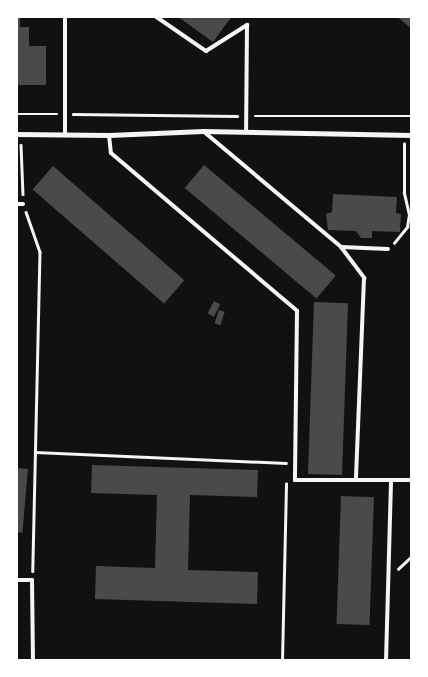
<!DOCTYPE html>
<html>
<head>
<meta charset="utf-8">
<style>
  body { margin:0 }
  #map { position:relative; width:428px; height:677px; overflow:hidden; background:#111; font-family:Raleway,sans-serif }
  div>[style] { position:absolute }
  .building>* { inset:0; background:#4a4a4a; transform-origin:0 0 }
  .path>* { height:2.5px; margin:-1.25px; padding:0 1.25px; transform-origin:1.25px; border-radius:1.25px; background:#f5f5f5 }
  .service>* { height:4px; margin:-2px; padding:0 2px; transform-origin:2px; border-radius:2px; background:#f5f5f5 }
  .minor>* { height:5px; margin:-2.5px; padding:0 2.5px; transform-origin:2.5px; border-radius:2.5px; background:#f5f5f5 }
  span { translate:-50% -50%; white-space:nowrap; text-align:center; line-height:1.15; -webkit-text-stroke:4px #fff; paint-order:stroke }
  .frame { position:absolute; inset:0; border:18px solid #fff; pointer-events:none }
</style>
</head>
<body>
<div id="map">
  <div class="building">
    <div style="clip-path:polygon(16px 16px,20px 16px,20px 27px,29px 27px,29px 46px,46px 46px,46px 85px,16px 85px)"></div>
    <div style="clip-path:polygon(177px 16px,232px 16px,213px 42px)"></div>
    <div style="clip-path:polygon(396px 16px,412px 16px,412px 29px)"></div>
    <div style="left:204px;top:165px;width:172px;height:30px;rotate:40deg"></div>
    <div style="left:53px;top:166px;width:174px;height:31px;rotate:41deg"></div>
    <div style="clip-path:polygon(333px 194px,397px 197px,396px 213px,401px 214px,400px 232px,372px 231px,372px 238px,361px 238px,356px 231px,328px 230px,326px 214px,332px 212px)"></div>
    <div style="left:214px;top:301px;width:7px;height:14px;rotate:27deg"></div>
    <div style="left:314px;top:302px;width:34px;height:172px;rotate:2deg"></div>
    <div style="left:219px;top:310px;width:6px;height:14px;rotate:18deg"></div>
    <div style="clip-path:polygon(92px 465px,258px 470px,257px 497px,190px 495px,188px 570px,258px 572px,257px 604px,95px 599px,96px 566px,155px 568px,157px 495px,91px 493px)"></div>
    <div style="left:16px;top:468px;width:12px;height:64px;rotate:5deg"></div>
    <div style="left:341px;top:496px;width:33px;height:128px;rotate:2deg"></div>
  </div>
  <div class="path">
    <div style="left:16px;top:114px;width:41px"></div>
    <div style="left:73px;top:114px;width:164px;rotate:0.7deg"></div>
    <div style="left:255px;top:116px;width:157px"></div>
    <div style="left:21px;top:145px;width:49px;rotate:87.7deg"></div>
    <div style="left:26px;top:212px;width:42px;rotate:70.7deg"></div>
    <div style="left:40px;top:252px;width:319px;rotate:91.3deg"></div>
    <div style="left:394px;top:243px;width:21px;rotate:-51deg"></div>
    <div style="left:407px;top:227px;width:12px;rotate:-81deg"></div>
    <div style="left:409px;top:215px;width:23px;rotate:-103deg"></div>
    <div style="left:404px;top:193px;width:49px;rotate:-90deg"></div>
    <div style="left:35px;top:452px;width:251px;rotate:2.5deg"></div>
    <div style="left:398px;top:569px;width:19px;rotate:-43deg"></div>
    <div style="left:282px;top:661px;width:177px;rotate:-88.7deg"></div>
  </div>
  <div class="service">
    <div style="left:155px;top:16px;width:62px;rotate:34.5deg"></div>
    <div style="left:206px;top:51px;width:49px;rotate:-32.4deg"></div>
    <div style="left:247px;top:25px;width:107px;rotate:90.5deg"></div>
    <div style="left:203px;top:131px;width:180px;rotate:40deg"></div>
    <div style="left:341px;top:247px;width:47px;rotate:2.4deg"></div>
    <div style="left:65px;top:135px;width:119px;rotate:-90deg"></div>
    <div style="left:109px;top:135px;width:18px;rotate:84deg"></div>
    <div style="left:111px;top:153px;width:244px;rotate:40.3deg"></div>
    <div style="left:297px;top:311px;width:169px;rotate:90.7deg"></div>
    <div style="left:295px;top:480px;width:117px"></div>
    <div style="left:16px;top:204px;width:7px"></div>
    <div style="left:341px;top:247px;width:39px;rotate:53deg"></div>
    <div style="left:364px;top:278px;width:201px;rotate:92.3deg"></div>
    <div style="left:16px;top:580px;width:16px"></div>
    <div style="left:32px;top:580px;width:81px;rotate:89.3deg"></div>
    <div style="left:386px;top:661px;width:181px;rotate:-88.4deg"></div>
  </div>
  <div class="minor">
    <div style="left:16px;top:134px;width:93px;rotate:0.6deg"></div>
    <div style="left:109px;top:135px;width:94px;rotate:-2.4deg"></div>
    <div style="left:203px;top:131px;width:209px;rotate:1.1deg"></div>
  </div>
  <div class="frame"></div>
</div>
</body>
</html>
